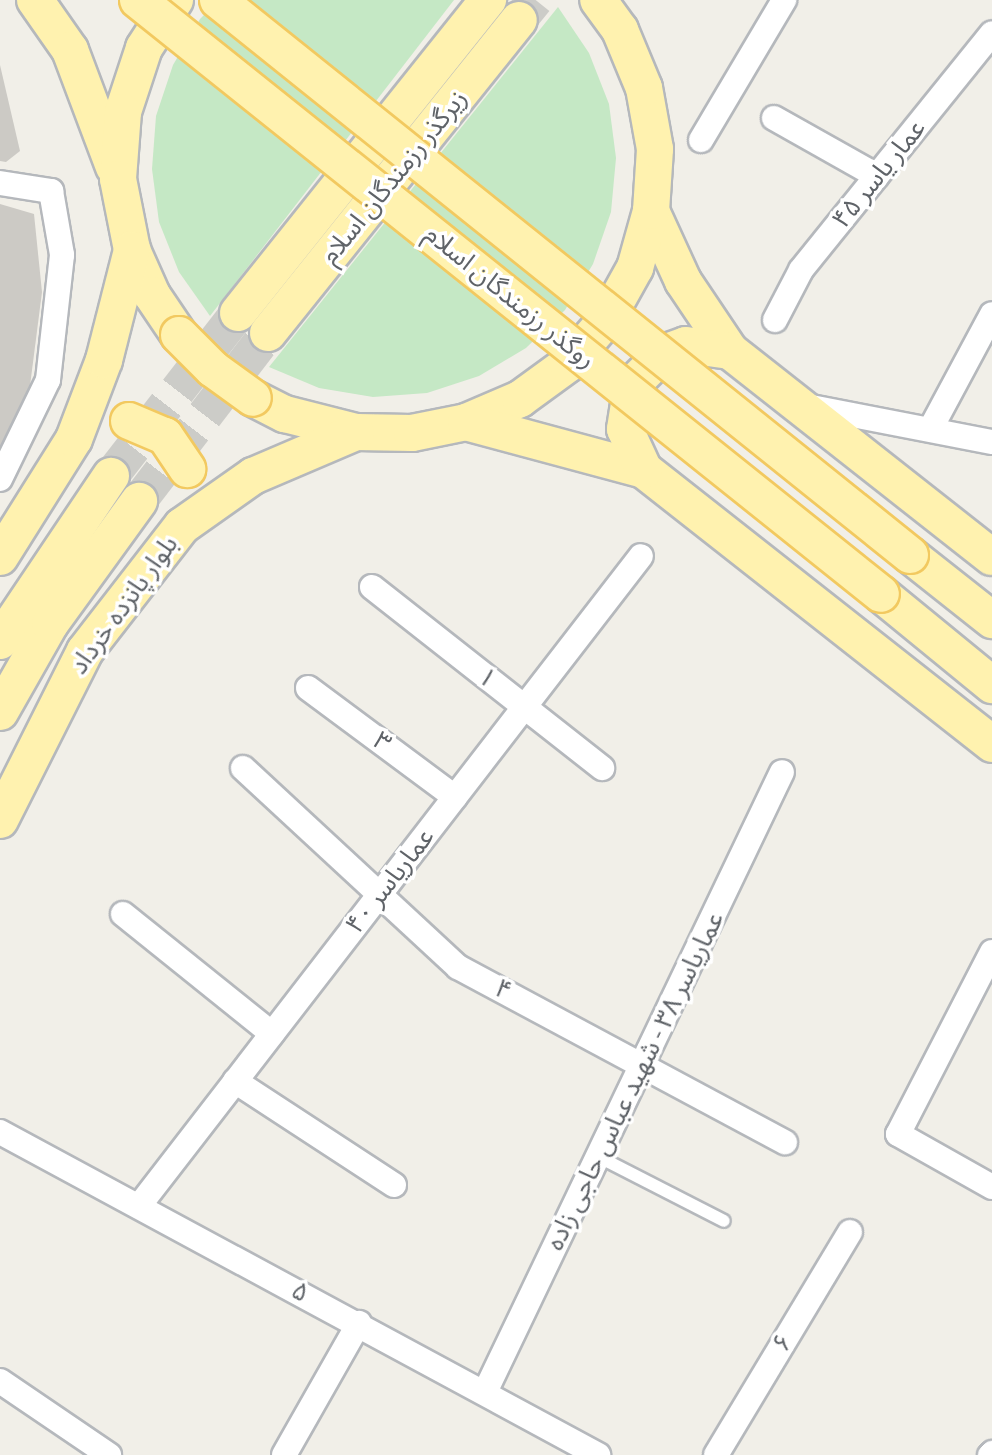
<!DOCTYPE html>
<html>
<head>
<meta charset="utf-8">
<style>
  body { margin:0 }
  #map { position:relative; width:992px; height:1455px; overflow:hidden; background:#f1efe8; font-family:"Source Sans 3","Noto Sans Arabic",sans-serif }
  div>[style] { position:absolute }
  .green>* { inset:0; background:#c5e8c5 }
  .building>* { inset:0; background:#cccac5 }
  .primary-tunnel>* { height:36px; margin-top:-18px; transform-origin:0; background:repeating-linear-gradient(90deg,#ccccc8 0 36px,transparent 0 54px) }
  .roads { filter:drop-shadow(2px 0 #b5b8bc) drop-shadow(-2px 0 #b5b8bc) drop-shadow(0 2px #b5b8bc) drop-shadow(0 -2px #b5b8bc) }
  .lane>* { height:12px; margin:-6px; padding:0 6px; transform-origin:6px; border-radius:6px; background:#fff }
  .street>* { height:24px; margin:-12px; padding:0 12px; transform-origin:12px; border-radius:12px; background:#fff }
  .primary>* { height:36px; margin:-18px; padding:0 18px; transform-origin:18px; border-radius:18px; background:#fff2af }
  .bridges { filter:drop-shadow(2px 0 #f2c960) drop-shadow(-2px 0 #f2c960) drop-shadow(0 2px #f2c960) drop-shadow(0 -2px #f2c960) }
  .primary-bridge>* { height:36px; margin:-18px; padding:0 18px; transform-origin:18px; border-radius:18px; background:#fff2af }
  span { translate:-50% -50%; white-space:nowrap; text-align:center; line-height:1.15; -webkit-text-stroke:7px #fff; paint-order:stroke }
  .street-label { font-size:26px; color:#5f6368 }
</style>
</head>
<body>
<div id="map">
  <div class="green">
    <div style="clip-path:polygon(219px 0,454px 0,210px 316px,179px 272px,159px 222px,152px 169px,156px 116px,173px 65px,200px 19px)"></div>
    <div style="clip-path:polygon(558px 7px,589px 53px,609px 104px,616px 158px,611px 212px,593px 264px,565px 310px,526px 348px,479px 376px,427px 393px,373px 397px,319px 388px,269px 367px)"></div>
  </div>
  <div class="building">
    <div style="clip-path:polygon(0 65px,20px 151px,6px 162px,0 161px)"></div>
    <div style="clip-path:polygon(0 204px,34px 214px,42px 292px,26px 417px,0 458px)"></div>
  </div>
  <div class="primary-tunnel">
    <div style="left:519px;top:20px;width:26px;rotate:-51deg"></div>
    <div style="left:111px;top:476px;width:207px;rotate:-52.1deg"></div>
    <div style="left:139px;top:501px;width:212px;rotate:-52.5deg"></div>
  </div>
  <div class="roads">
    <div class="lane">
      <div style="left:599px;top:1157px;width:140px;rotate:27.1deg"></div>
    </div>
    <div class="street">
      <div style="left:774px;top:118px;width:118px;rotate:29.4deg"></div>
      <div style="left:701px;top:140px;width:163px;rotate:-59.3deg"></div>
      <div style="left:0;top:183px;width:52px;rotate:8.9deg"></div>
      <div style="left:51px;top:191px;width:65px;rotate:80.2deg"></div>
      <div style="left:62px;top:255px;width:126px;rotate:96.4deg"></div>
      <div style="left:48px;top:380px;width:110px;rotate:115.9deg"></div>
      <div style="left:775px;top:320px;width:56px;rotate:-62.5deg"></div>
      <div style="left:801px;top:270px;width:304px;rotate:-51.1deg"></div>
      <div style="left:806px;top:406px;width:189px;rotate:11deg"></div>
      <div style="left:931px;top:428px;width:129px;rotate:-61.8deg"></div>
      <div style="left:372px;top:587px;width:293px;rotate:38.2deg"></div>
      <div style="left:308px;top:688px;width:183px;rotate:36.6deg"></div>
      <div style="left:243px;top:768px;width:293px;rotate:42.8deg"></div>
      <div style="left:458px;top:967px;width:371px;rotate:28.2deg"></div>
      <div style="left:123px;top:914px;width:191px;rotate:38.8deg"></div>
      <div style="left:992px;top:952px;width:205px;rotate:117.3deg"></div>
      <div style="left:898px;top:1134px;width:108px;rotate:29.4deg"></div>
      <div style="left:235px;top:1081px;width:190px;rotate:33.2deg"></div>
      <div style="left:0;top:1132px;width:680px;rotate:28.37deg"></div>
      <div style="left:139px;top:1206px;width:821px;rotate:-52.32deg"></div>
      <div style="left:0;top:1381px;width:132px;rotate:34.2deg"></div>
      <div style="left:486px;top:1390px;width:685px;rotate:-64.41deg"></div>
      <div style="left:284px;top:1455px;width:152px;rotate:-60.4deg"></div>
      <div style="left:716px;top:1455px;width:260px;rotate:-59deg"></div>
      <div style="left:990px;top:1455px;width:3px;rotate:-45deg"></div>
    </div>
    <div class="primary">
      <div style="left:35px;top:0;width:61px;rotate:55deg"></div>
      <div style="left:70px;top:50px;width:125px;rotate:69.4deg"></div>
      <div style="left:175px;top:0;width:57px;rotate:122.9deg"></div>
      <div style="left:144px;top:48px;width:67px;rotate:108.2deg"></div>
      <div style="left:123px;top:112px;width:67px;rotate:94.3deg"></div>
      <div style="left:118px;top:179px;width:72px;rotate:78.8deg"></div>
      <div style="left:132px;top:250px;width:49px;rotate:66deg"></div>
      <div style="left:152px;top:295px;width:48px;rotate:56deg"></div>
      <div style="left:651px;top:211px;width:77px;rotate:65.4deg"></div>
      <div style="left:683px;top:281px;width:84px;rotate:56.1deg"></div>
      <div style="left:730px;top:351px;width:333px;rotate:38.2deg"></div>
      <div style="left:238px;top:313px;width:401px;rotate:-51.4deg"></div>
      <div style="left:268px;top:333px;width:401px;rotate:-51.3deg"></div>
      <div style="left:253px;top:398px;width:36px;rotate:27deg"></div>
      <div style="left:285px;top:414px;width:73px;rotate:14.2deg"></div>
      <div style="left:356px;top:432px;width:56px;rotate:1deg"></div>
      <div style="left:412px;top:433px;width:55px;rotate:-11.5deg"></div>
      <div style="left:466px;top:422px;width:59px;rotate:-23.1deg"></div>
      <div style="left:520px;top:399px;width:59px;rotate:-36.1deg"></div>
      <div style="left:568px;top:364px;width:58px;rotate:-49.2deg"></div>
      <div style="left:606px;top:320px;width:60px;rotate:-60.9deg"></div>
      <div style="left:635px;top:268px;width:59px;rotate:-74.3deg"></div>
      <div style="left:651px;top:211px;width:62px;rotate:-86.3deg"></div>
      <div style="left:655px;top:149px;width:62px;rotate:-100.2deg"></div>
      <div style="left:644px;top:88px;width:63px;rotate:-112.5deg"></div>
      <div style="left:620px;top:30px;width:37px;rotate:-126deg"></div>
      <div style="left:466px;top:422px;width:184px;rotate:15.1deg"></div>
      <div style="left:644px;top:470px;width:443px;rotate:38.2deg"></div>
      <div style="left:644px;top:470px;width:45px;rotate:-114.9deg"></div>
      <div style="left:625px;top:429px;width:45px;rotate:-81deg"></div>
      <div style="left:632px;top:385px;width:45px;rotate:-45deg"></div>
      <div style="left:664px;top:353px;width:23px;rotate:-20deg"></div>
      <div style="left:686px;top:345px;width:44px;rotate:7.8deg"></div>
      <div style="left:910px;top:555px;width:105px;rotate:38.4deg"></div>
      <div style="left:0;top:557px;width:139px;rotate:-57.9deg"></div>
      <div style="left:74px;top:439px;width:85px;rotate:-69.2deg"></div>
      <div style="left:104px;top:360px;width:114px;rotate:-75.7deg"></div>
      <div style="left:881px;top:594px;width:144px;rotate:39.3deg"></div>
      <div style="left:0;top:641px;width:199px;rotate:-56.1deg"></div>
      <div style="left:0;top:712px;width:101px;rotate:-60.4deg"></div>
      <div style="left:50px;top:624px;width:152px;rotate:-54.1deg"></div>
      <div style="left:0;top:820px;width:189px;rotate:-63.3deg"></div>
      <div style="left:85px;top:651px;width:158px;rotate:-52.2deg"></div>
      <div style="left:182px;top:526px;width:87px;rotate:-35.2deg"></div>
      <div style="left:253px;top:476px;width:112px;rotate:-23.1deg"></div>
    </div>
  </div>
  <div class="bridges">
    <div class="primary-bridge">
      <div style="left:138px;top:0;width:951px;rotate:38.64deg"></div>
      <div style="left:218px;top:0;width:887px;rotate:38.73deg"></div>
      <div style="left:179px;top:335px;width:48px;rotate:45deg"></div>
      <div style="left:213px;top:369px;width:49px;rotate:35.9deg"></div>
      <div style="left:129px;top:421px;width:39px;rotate:23deg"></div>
      <div style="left:165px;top:436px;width:40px;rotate:56deg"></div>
    </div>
  </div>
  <div class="street-label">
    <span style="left:879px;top:174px;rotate:-51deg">عمار یاسر ۴۵</span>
    <span style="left:394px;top:177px;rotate:-51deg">زیرگذر رزمندگان اسلام</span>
    <span style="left:510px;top:297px;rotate:39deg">روگذر رزمندگان اسلام</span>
    <span style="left:124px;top:605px;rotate:-54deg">بلوار پانزده خرداد</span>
    <span style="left:487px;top:678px;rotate:38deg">۱</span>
    <span style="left:382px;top:742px;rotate:36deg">۳</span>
    <span style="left:390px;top:881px;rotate:-52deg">عماریاسر ۴۰</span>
    <span style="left:503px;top:990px;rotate:27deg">۴</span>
    <span style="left:635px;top:1081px;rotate:-64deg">عماریاسر ۳۸ - شهید عباس حاجی زاده</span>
    <span style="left:300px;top:1292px;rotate:28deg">۵</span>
    <span style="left:783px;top:1343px;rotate:-59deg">۶</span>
  </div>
</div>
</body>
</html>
